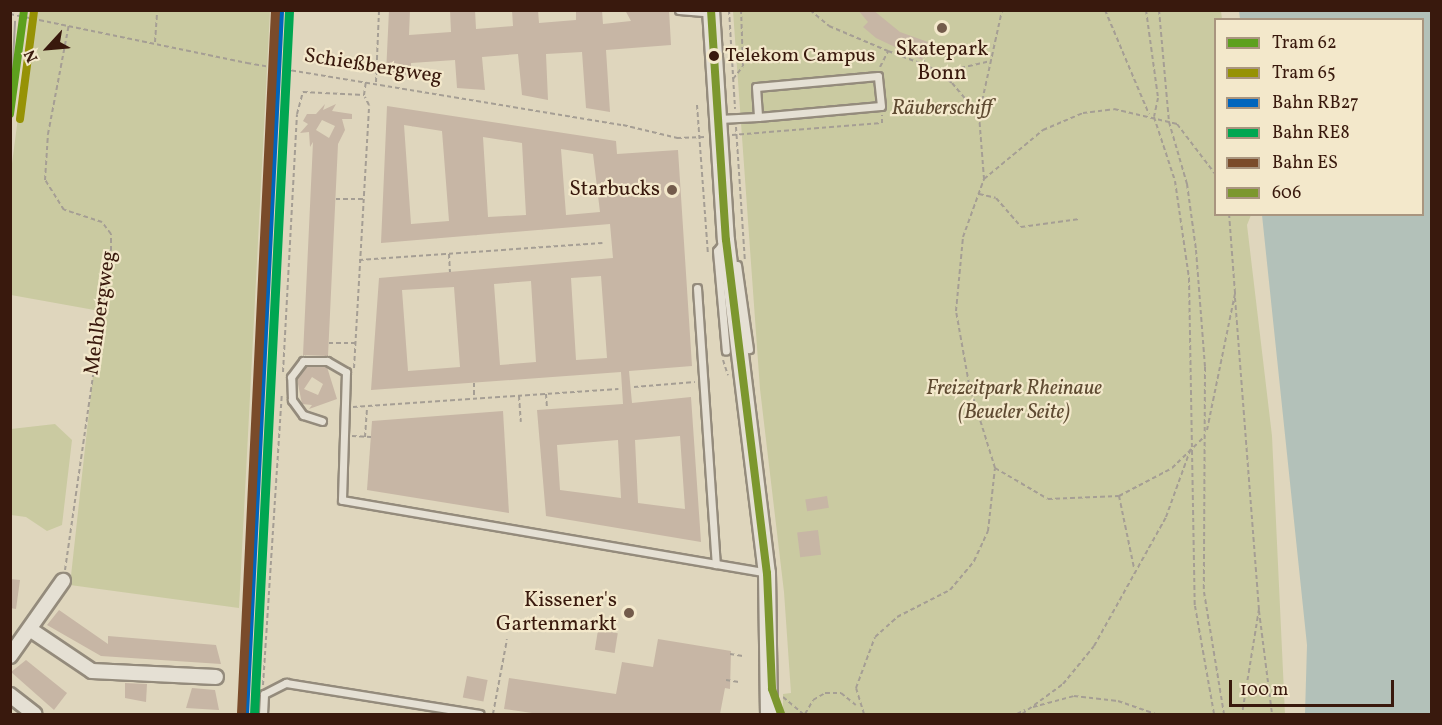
<!DOCTYPE html>
<html>
<head>
<meta charset="utf-8">
<style>
  body { margin:0 }
  #map { position:relative; width:1442px; height:725px; overflow:hidden; background:#dfd6bd; font-family:Vollkorn,serif }
  div>[style] { position:absolute }
  .green>* { inset:0; background:#cacaa1 }
  .water>* { inset:0; background:#b3c1b9 }
  .building>* { inset:0; background:#c7b6a5; transform-origin:0 0 }
  .path>* { height:2px; margin-top:-1px; transform-origin:0; background:repeating-linear-gradient(90deg,#a59e94 0 4.5px,transparent 0 7.5px) }
  .roads { filter:drop-shadow(2px 0 #948b7c) drop-shadow(-2px 0 #948b7c) drop-shadow(0 2px #948b7c) drop-shadow(0 -2px #948b7c) }
  .service>* { height:7px; margin:-3.5px; padding:0 3.5px; transform-origin:3.5px; border-radius:3.5px; background:#e5e0d4 }
  .minor>* { height:14px; margin:-7px; padding:0 7px; transform-origin:7px; border-radius:7px; background:#e5e0d4 }
  .tertiary>* { height:16px; margin:-8px; padding:0 8px; transform-origin:8px; border-radius:8px; background:#e5e0d4 }
  .tram>* { height:1.5px; margin:-0.75px; padding:0 0.75px; transform-origin:0.75px; border-radius:0.75px; background:#a59e94 }
  .bus-1>* { height:8px; margin:-4px; padding:0 4px; transform-origin:4px; border-radius:4px; background:#7c972e }
  .rail-1>* { height:9px; margin:-4.5px; padding:0 4.5px; transform-origin:4.5px; border-radius:4.5px; background:#0065bd }
  .rail-2>* { height:9px; margin:-4.5px; padding:0 4.5px; transform-origin:4.5px; border-radius:4.5px; background:#00a651 }
  .rail-3>* { height:9px; margin:-4.5px; padding:0 4.5px; transform-origin:4.5px; border-radius:4.5px; background:#7a4b2a }
  .tram-1>* { height:8px; margin:-4px; padding:0 4px; transform-origin:4px; border-radius:4px; background:#5da01e }
  .tram-2>* { height:8px; margin:-4px; padding:0 4px; transform-origin:4px; border-radius:4px; background:#969205 }
  .dots>* { width:16px; height:16px; translate:-50% -50%; box-sizing:border-box; border:3px solid #f3e8cb; border-radius:50% }
  span { translate:-50% -50%; white-space:nowrap; text-align:center; line-height:1.15; -webkit-text-stroke:4.5px #f3e8cb; paint-order:stroke }
  .bus-label { font-size:20px; color:#39190d }
  .left { translate:0 -50%; text-align:left }
  .poi-label { font-size:21px; color:#39190d }
  .right { translate:-100% -50%; text-align:right }
  .street-label { font-size:21px; color:#39190d }
  .park-label { font-size:21px; color:#5f4b32; font-style:italic }
  .frame { position:absolute; inset:0; border:12px solid #39190d; pointer-events:none }
  .legend { position:absolute; left:1214px; top:18px; width:210px; height:198px; box-sizing:border-box; background:#f3e8cb; border:2px solid #a9957f; margin:0; padding:8px 10px; list-style:none; font-size:18px; color:#39190d }
  .legend li { display:flex; align-items:center; gap:12px; height:30px }
  .legend b { width:30px; border:2px solid #a9957f }
  .north { position:absolute; left:18px; top:18px; width:60px; height:60px; -webkit-text-stroke:4px #f3e8cb; paint-order:stroke; rotate:244deg; font-size:16px; font-weight:700; line-height:24px; text-align:center; color:#39190d }
  .north::after { content:''; display:block; margin:auto; width:21px; height:27px; background:#39190d; clip-path:polygon(50% 0,100% 100%,50% 72%,0 100%) }
  .scale { position:absolute; left:1229px; top:680px; width:165px; height:27px; box-sizing:border-box; border:3px solid #39190d; border-top:0; padding-left:8px; font-size:18px; line-height:21px; white-space:nowrap; color:#39190d; -webkit-text-stroke:4px #f3e8cb; paint-order:stroke }
</style>
</head>
<body>
<div id="map">
  <div class="green">
    <div style="clip-path:polygon(32px 11px,270px 11px,239px 608px,70px 585px,100px 311px,11px 295px,11px 171px)"></div>
    <div style="clip-path:polygon(733px 11px,1221px 11px,1222px 19px,1216px 20px,1216px 214px,1251px 215px,1247px 225px,1272px 436px,1285px 714px,783px 714px,783px 694px,791px 693px,784px 592px,760px 389px)"></div>
    <div style="clip-path:polygon(55px 424px,72px 440px,62px 525px,47px 531px,26px 517px,11px 515px,11px 429px)"></div>
  </div>
  <div class="water">
    <div style="clip-path:polygon(1239px 11px,1431px 11px,1431px 714px,1305px 714px,1307px 645px,1262px 215px,1422px 214px,1422px 20px,1240px 19px)"></div>
  </div>
  <div class="building">
    <div style="clip-path:polygon(389px 10px,410px 10px,409px 35px,451px 32px,450px 10px,475px 10px,476px 29px,513px 26px,512px 10px,538px 10px,539px 23px,576px 20px,576px 10px,602px 10px,603px 24px,631px 21px,625px 10px,669px 10px,671px 45px,606px 50px,610px 112px,586px 108px,582px 52px,546px 54px,548px 100px,522px 95px,518px 54px,482px 57px,485px 90px,457px 88px,455px 60px,411px 63px,411px 77px,386px 74px)"></div>
    <div style="clip-path:polygon(858px 10px,873px 10px,900px 32px,928px 42px,922px 60px,876px 38px,863px 27px,868px 22px)"></div>
    <div style="clip-path:polygon(evenodd,325px 104px,323px 110px,336px 104px,332px 111px,352px 114px,352px 119px,342px 119px,345px 130px,338px 144px,328px 356px,303px 355px,313px 142px,310px 147px,309px 132px,300px 133px,308px 124px,303px 121px,307px 114px,316px 114px,325px 104px,322px 120px,335px 126px,329px 138px,316px 130px,322px 120px)"></div>
    <div style="clip-path:polygon(evenodd,387px 106px,616px 141px,617px 154px,678px 150px,692px 366px,629px 371px,632px 403px,691px 397px,701px 542px,546px 516px,537px 410px,623px 404px,621px 372px,371px 390px,379px 278px,613px 258px,610px 224px,381px 243px,387px 106px,404px 125px,442px 131px,449px 221px,411px 224px,404px 125px,387px 106px,483px 137px,522px 143px,526px 215px,488px 217px,483px 137px,387px 106px,561px 149px,593px 154px,600px 212px,566px 215px,561px 149px,387px 106px,601px 276px,607px 358px,576px 360px,571px 278px,601px 276px,387px 106px,531px 281px,536px 362px,500px 365px,494px 284px,531px 281px,387px 106px,454px 287px,460px 367px,408px 371px,402px 290px,454px 287px,387px 106px,680px 436px,685px 509px,638px 503px,635px 440px,680px 436px,387px 106px,618px 440px,621px 498px,560px 490px,557px 445px,618px 440px)"></div>
    <div style="clip-path:polygon(evenodd,306px 367px,327px 367px,337px 399px,309px 409px,312px 405px,302px 404px,297px 379px,306px 367px,312px 377px,323px 384px,318px 395px,304px 389px,312px 377px)"></div>
    <div style="clip-path:polygon(503px 411px,509px 513px,367px 490px,372px 421px)"></div>
    <div style="left:827px;top:496px;width:12px;height:22px;rotate:81deg"></div>
    <div style="left:818px;top:530px;width:25px;height:21px;rotate:83deg"></div>
    <div style="clip-path:polygon(10px 579px,20px 580px,16px 609px,10px 608px)"></div>
    <div style="clip-path:polygon(59px 610px,108px 644px,108px 636px,216px 645px,221px 664px,101px 656px,47px 625px)"></div>
    <div style="left:598px;top:630px;width:20px;height:20px;rotate:9deg"></div>
    <div style="clip-path:polygon(658px 639px,731px 651px,730px 689px,725px 688px,720px 714px,539px 714px,504px 709px,509px 678px,616px 694px,622px 662px,653px 667px)"></div>
    <div style="clip-path:polygon(26px 660px,67px 693px,54px 710px,11px 672px)"></div>
    <div style="left:467px;top:676px;width:21px;height:22px;rotate:11deg"></div>
    <div style="clip-path:polygon(125px 683px,147px 684px,146px 702px,125px 698px)"></div>
    <div style="clip-path:polygon(192px 688px,215px 690px,219px 710px,186px 708px)"></div>
  </div>
  <div class="path">
    <div style="left:729px;top:10px;width:99px;rotate:86.5deg"></div>
    <div style="left:810px;top:10px;width:25px;rotate:40deg"></div>
    <div style="left:829px;top:26px;width:64px;rotate:23deg"></div>
    <div style="left:1105px;top:10px;width:113px;rotate:67.1deg"></div>
    <div style="left:1146px;top:10px;width:89px;rotate:82.2deg"></div>
    <div style="left:1158px;top:98px;width:19px;rotate:102deg"></div>
    <div style="left:1154px;top:117px;width:67px;rotate:71.8deg"></div>
    <div style="left:1175px;top:181px;width:98px;rotate:81.8deg"></div>
    <div style="left:1189px;top:278px;width:328px;rotate:89deg"></div>
    <div style="left:1195px;top:606px;width:110px;rotate:80deg"></div>
    <div style="left:1159px;top:10px;width:112px;rotate:84.9deg"></div>
    <div style="left:1169px;top:122px;width:65px;rotate:73.8deg"></div>
    <div style="left:1187px;top:184px;width:67px;rotate:82.2deg"></div>
    <div style="left:1196px;top:250px;width:117px;rotate:85.6deg"></div>
    <div style="left:1205px;top:367px;width:225px;rotate:90.3deg"></div>
    <div style="left:1204px;top:592px;width:124px;rotate:80.7deg"></div>
    <div style="left:10px;top:14px;width:242px;rotate:11.7deg"></div>
    <div style="left:247px;top:63px;width:381px;rotate:9.4deg"></div>
    <div style="left:623px;top:125px;width:56px;rotate:13.5deg"></div>
    <div style="left:677px;top:138px;width:28px;rotate:-2deg"></div>
    <div style="left:155px;top:42px;width:32px;rotate:-86deg"></div>
    <div style="left:923px;top:64px;width:19px;rotate:-72deg"></div>
    <div style="left:880px;top:67px;width:18px;rotate:-63deg"></div>
    <div style="left:888px;top:51px;width:45px;rotate:20.9deg"></div>
    <div style="left:930px;top:67px;width:27px;rotate:36deg"></div>
    <div style="left:952px;top:83px;width:42px;rotate:49.8deg"></div>
    <div style="left:979px;top:115px;width:64px;rotate:85.5deg"></div>
    <div style="left:984px;top:179px;width:77px;rotate:-39.7deg"></div>
    <div style="left:1043px;top:130px;width:43px;rotate:-23deg"></div>
    <div style="left:1083px;top:113px;width:31px;rotate:-7deg"></div>
    <div style="left:1114px;top:109px;width:65px;rotate:13.4deg"></div>
    <div style="left:1177px;top:124px;width:64px;rotate:52.6deg"></div>
    <div style="left:939px;top:73px;width:53px;rotate:-13deg"></div>
    <div style="left:733px;top:79px;width:16px;rotate:-52deg"></div>
    <div style="left:743px;top:66px;width:56px;rotate:-92deg"></div>
    <div style="left:376px;top:82px;width:72px;rotate:-87.6deg"></div>
    <div style="left:697px;top:105px;width:149px;rotate:85.8deg"></div>
    <div style="left:979px;top:115px;width:107px;rotate:-77.6deg"></div>
    <div style="left:736px;top:127px;width:135px;rotate:86.2deg"></div>
    <div style="left:732px;top:135px;width:150px;rotate:-4.6deg"></div>
    <div style="left:882px;top:123px;width:8px;rotate:-90deg"></div>
    <div style="left:979px;top:194px;width:17px;rotate:13deg"></div>
    <div style="left:996px;top:198px;width:38px;rotate:49deg"></div>
    <div style="left:1021px;top:227px;width:59px;rotate:-7.9deg"></div>
    <div style="left:336px;top:199px;width:27px"></div>
    <div style="left:449px;top:254px;width:18px;rotate:87deg"></div>
    <div style="left:359px;top:260px;width:244px;rotate:-4deg"></div>
    <div style="left:1235px;top:298px;width:312px;rotate:85.6deg"></div>
    <div style="left:1259px;top:609px;width:106px;rotate:99.2deg"></div>
    <div style="left:329px;top:343px;width:27px"></div>
    <div style="left:723px;top:360px;width:16px;rotate:72deg"></div>
    <div style="left:354px;top:368px;width:263px;rotate:-86.7deg"></div>
    <div style="left:369px;top:105px;width:9px;rotate:-117deg"></div>
    <div style="left:283px;top:372px;width:258px;rotate:-86.9deg"></div>
    <div style="left:297px;top:114px;width:23px;rotate:-75deg"></div>
    <div style="left:303px;top:92px;width:61px;rotate:2.8deg"></div>
    <div style="left:364px;top:95px;width:14px;rotate:-82deg"></div>
    <div style="left:474px;top:383px;width:15px;rotate:90deg"></div>
    <div style="left:634px;top:387px;width:61px;rotate:-4.7deg"></div>
    <div style="left:546px;top:394px;width:15px;rotate:86deg"></div>
    <div style="left:519px;top:396px;width:26px;rotate:86deg"></div>
    <div style="left:353px;top:407px;width:266px;rotate:-3.9deg"></div>
    <div style="left:1207px;top:430px;width:140px;rotate:-78.4deg"></div>
    <div style="left:1235px;top:293px;width:79px;rotate:-94.3deg"></div>
    <div style="left:352px;top:436px;width:19px;rotate:3deg"></div>
    <div style="left:365px;top:437px;width:30px;rotate:-86deg"></div>
    <div style="left:995px;top:468px;width:61px;rotate:30.3deg"></div>
    <div style="left:1048px;top:499px;width:71px;rotate:-2.4deg"></div>
    <div style="left:1119px;top:496px;width:60px;rotate:-27.8deg"></div>
    <div style="left:1172px;top:468px;width:46px;rotate:-44.1deg"></div>
    <div style="left:1119px;top:496px;width:74px;rotate:78.2deg"></div>
    <div style="left:65px;top:570px;width:323px;rotate:-81.8deg"></div>
    <div style="left:111px;top:250px;width:16px;rotate:-90deg"></div>
    <div style="left:111px;top:234px;width:15px;rotate:-127deg"></div>
    <div style="left:102px;top:222px;width:40px;rotate:-162deg"></div>
    <div style="left:64px;top:210px;width:36px;rotate:-122deg"></div>
    <div style="left:45px;top:180px;width:46px;rotate:-86.3deg"></div>
    <div style="left:48px;top:134px;width:112px;rotate:-79.2deg"></div>
    <div style="left:1259px;top:611px;width:104px;rotate:82.8deg"></div>
    <div style="left:730px;top:654px;width:13px;rotate:9deg"></div>
    <div style="left:726px;top:680px;width:13px;rotate:9deg"></div>
    <div style="left:263px;top:685px;width:291px;rotate:-86.3deg"></div>
    <div style="left:783px;top:697px;width:26px;rotate:40deg"></div>
    <div style="left:1033px;top:707px;width:42px;rotate:-15deg"></div>
    <div style="left:1074px;top:696px;width:44px;rotate:6.5deg"></div>
    <div style="left:1118px;top:701px;width:39px;rotate:19deg"></div>
    <div style="left:493px;top:714px;width:76px;rotate:-79.4deg"></div>
    <div style="left:805px;top:714px;width:16px;rotate:-60deg"></div>
    <div style="left:813px;top:700px;width:14px;rotate:-30deg"></div>
    <div style="left:825px;top:693px;width:16px"></div>
    <div style="left:841px;top:693px;width:19px;rotate:39deg"></div>
    <div style="left:864px;top:714px;width:27px;rotate:-107deg"></div>
    <div style="left:856px;top:688px;width:54px;rotate:-69.6deg"></div>
    <div style="left:875px;top:637px;width:30px;rotate:-42deg"></div>
    <div style="left:897px;top:617px;width:59px;rotate:-27deg"></div>
    <div style="left:950px;top:590px;width:38px;rotate:-50deg"></div>
    <div style="left:974px;top:561px;width:33px;rotate:-65deg"></div>
    <div style="left:988px;top:531px;width:63px;rotate:-83.7deg"></div>
    <div style="left:995px;top:468px;width:88px;rotate:-107.2deg"></div>
    <div style="left:969px;top:384px;width:74px;rotate:-100.1deg"></div>
    <div style="left:956px;top:311px;width:74px;rotate:-84.6deg"></div>
    <div style="left:963px;top:237px;width:62px;rotate:-70.1deg"></div>
    <div style="left:1017px;top:714px;width:9px;rotate:-27deg"></div>
    <div style="left:1022px;top:714px;width:51px;rotate:-36.2deg"></div>
    <div style="left:1063px;top:684px;width:49px;rotate:-50.8deg"></div>
    <div style="left:1094px;top:646px;width:148px;rotate:-60.8deg"></div>
    <div style="left:1166px;top:517px;width:73px;rotate:-70.1deg"></div>
  </div>
  <div class="roads">
    <div class="service">
      <div style="left:679px;top:10px;width:33px;rotate:5deg"></div>
      <div style="left:719px;top:119px;width:39px;rotate:-3deg"></div>
      <div style="left:758px;top:117px;width:123px;rotate:-5.1deg"></div>
      <div style="left:881px;top:106px;width:30px;rotate:-96deg"></div>
      <div style="left:878px;top:76px;width:122px;rotate:174.8deg"></div>
      <div style="left:756px;top:87px;width:30px;rotate:86deg"></div>
      <div style="left:724px;top:242px;width:11px;rotate:128deg"></div>
      <div style="left:717px;top:251px;width:100px;rotate:84.9deg"></div>
      <div style="left:737px;top:265px;width:85px;rotate:81.9deg"></div>
      <div style="left:697px;top:288px;width:277px;rotate:86.1deg"></div>
      <div style="left:322px;top:421px;width:20px;rotate:-162deg"></div>
      <div style="left:303px;top:415px;width:19px;rotate:-126deg"></div>
      <div style="left:292px;top:400px;width:23px;rotate:-92deg"></div>
      <div style="left:291px;top:377px;width:20px;rotate:-53deg"></div>
      <div style="left:303px;top:361px;width:24px"></div>
      <div style="left:327px;top:361px;width:22px;rotate:30deg"></div>
      <div style="left:346px;top:372px;width:128px;rotate:91.8deg"></div>
      <div style="left:342px;top:500px;width:431px;rotate:9.7deg"></div>
      <div style="left:263px;top:714px;width:20px;rotate:-87deg"></div>
      <div style="left:264px;top:694px;width:25px;rotate:-27deg"></div>
      <div style="left:286px;top:683px;width:196px;rotate:9.1deg"></div>
    </div>
    <div class="minor">
      <div style="left:31px;top:630px;width:73px;rotate:33.9deg"></div>
      <div style="left:92px;top:671px;width:124px;rotate:2.8deg"></div>
      <div style="left:10px;top:656px;width:92px;rotate:-54.8deg"></div>
      <div style="left:10px;top:695px;width:31px;rotate:38deg"></div>
    </div>
    <div class="tertiary">
      <div style="left:711px;top:10px;width:230px;rotate:86.3deg"></div>
      <div style="left:726px;top:240px;width:336px;rotate:83deg"></div>
      <div style="left:767px;top:573px;width:141px;rotate:89.2deg"></div>
    </div>
  </div>
  <div class="tram">
    <div style="left:10px;top:118px;width:96px;rotate:-87deg"></div>
  </div>
  <div class="bus-1">
    <div style="left:711px;top:10px;width:230px;rotate:86.3deg"></div>
    <div style="left:726px;top:240px;width:336px;rotate:83deg"></div>
    <div style="left:767px;top:573px;width:116px;rotate:87.5deg"></div>
    <div style="left:772px;top:689px;width:27px;rotate:70deg"></div>
  </div>
  <div class="rail-1">
    <div style="left:244px;top:714px;width:705px;rotate:-87.15deg"></div>
  </div>
  <div class="rail-2">
    <div style="left:254px;top:714px;width:704px;rotate:-87.15deg"></div>
  </div>
  <div class="rail-3">
    <div style="left:241px;top:713px;width:704px;rotate:-87.23deg"></div>
  </div>
  <div class="tram-1">
    <div style="left:10px;top:114px;width:105px;rotate:-82.3deg"></div>
  </div>
  <div class="tram-2">
    <div style="left:20px;top:119px;width:109px;rotate:-82.6deg"></div>
  </div>
  <div class="dots">
    <div style="left:942px;top:28px;background:#735b4b"></div>
    <div style="left:714px;top:56px;background:#39190d"></div>
    <div style="left:672px;top:190px;background:#735b4b"></div>
    <div style="left:629px;top:613px;background:#735b4b"></div>
  </div>
  <div class="bus-label">
    <span class="left" style="left:725px;top:56px">Telekom Campus</span>
  </div>
  <div class="poi-label">
    <span style="left:942px;top:62px">Skatepark<br>Bonn</span>
    <span class="right" style="left:660px;top:190px">Starbucks</span>
    <span class="right" style="left:617px;top:613px">Kissener's<br>Gartenmarkt</span>
  </div>
  <div class="street-label">
    <span style="left:373px;top:67px;rotate:9deg">Schießbergweg</span>
    <span style="left:101px;top:313px;rotate:-82deg">Mehlbergweg</span>
  </div>
  <div class="park-label">
    <span style="left:942px;top:109px">Räuberschiff</span>
    <span style="left:1014px;top:401px">Freizeitpark Rheinaue<br>(Beueler Seite)</span>
  </div>
  <div class="frame"></div>
  <ul class="legend">
  <li><b style="height:8px;background:#5da01e"></b>Tram 62</li>
  <li><b style="height:8px;background:#969205"></b>Tram 65</li>
  <li><b style="height:8px;background:#0065bd"></b>Bahn RB27</li>
  <li><b style="height:8px;background:#00a651"></b>Bahn RE8</li>
  <li><b style="height:8px;background:#7a4b2a"></b>Bahn ES</li>
  <li><b style="height:8px;background:#7c972e"></b>606</li>
  </ul>
  <div class="north">N</div>
  <div class="scale">100 m</div>
</div>
</body>
</html>
